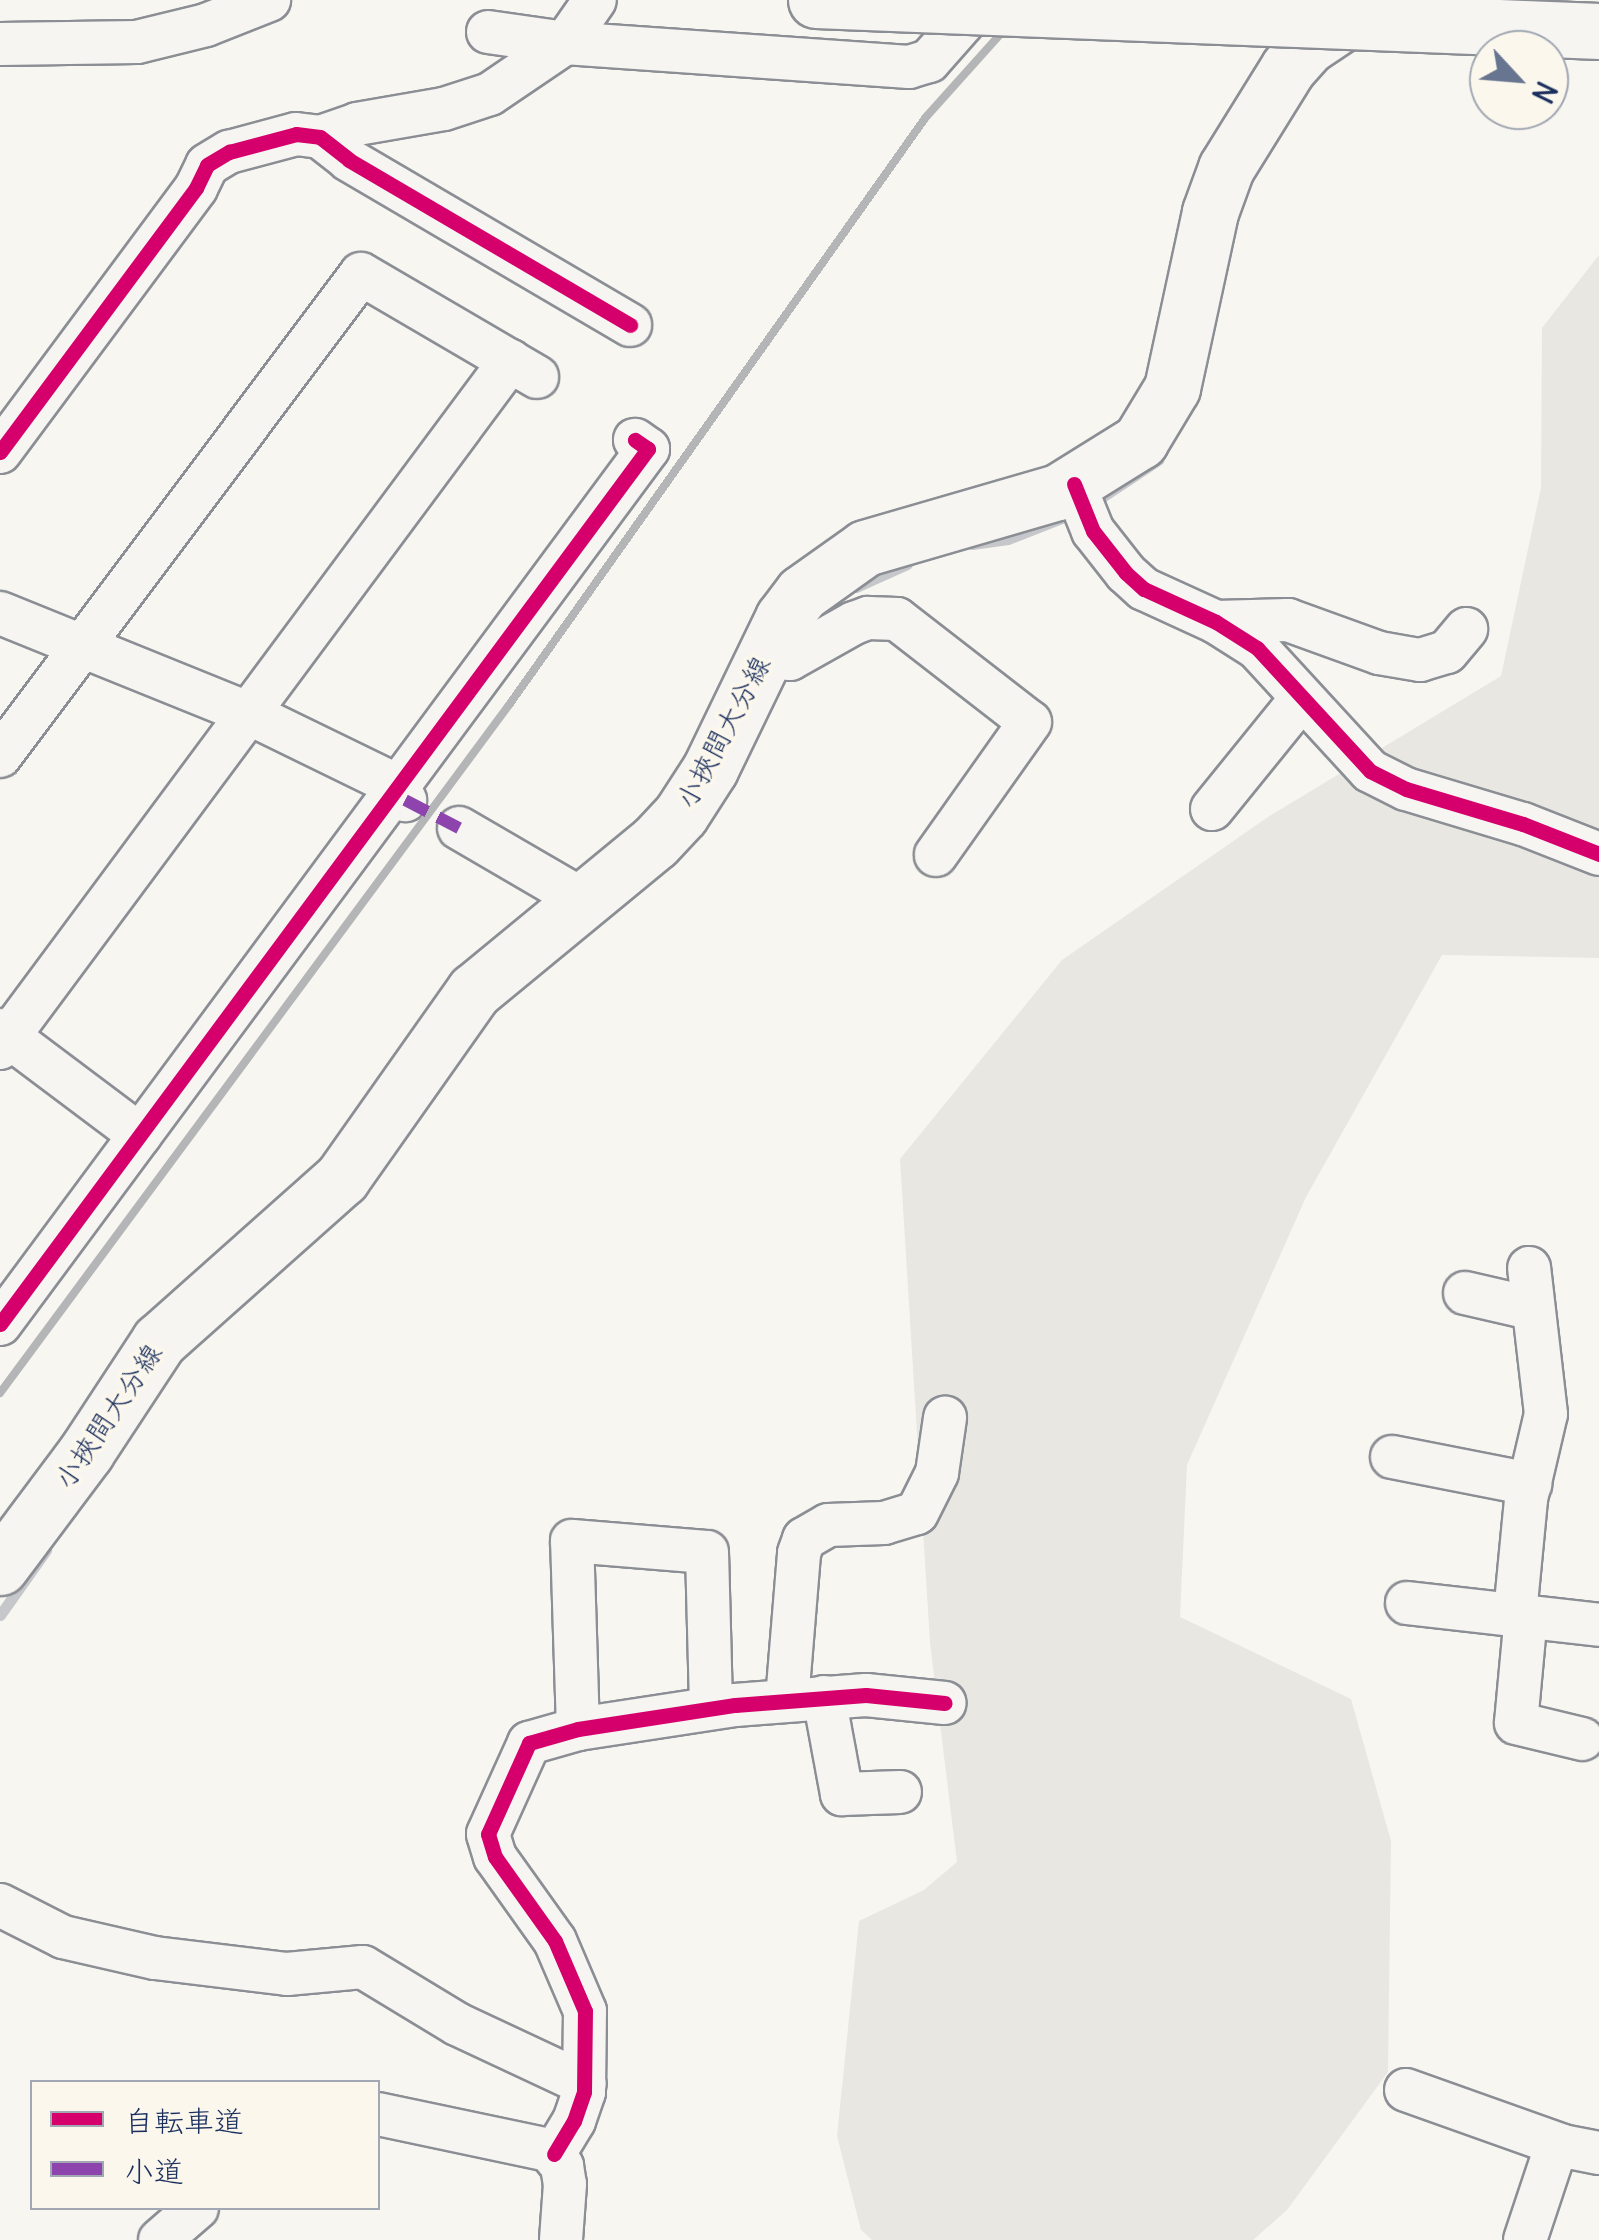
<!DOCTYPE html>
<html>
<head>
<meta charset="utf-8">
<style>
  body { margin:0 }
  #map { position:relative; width:1599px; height:2240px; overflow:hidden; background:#f8f6f0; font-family:Delius,"Klee One",sans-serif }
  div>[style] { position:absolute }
  .green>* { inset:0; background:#e8e7e2 }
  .stream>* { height:11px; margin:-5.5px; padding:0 5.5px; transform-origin:5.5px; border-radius:5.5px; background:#c5c7cb }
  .roads { filter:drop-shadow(2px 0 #8b8e94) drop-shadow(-2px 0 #8b8e94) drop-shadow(0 2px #8b8e94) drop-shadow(0 -2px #8b8e94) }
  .street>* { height:42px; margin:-21px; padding:0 21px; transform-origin:21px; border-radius:21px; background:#f6f5f1 }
  .secondary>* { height:55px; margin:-27.5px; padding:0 27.5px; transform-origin:27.5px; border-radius:27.5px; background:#f6f5f1 }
  .rail>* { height:8px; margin:-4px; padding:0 4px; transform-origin:4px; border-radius:4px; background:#b3b5b7 }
  .bridges { filter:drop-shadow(2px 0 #8b8e94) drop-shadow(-2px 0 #8b8e94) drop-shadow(0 2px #8b8e94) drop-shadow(0 -2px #8b8e94) }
  .highway-bridge>* { height:55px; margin:-27.5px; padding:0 27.5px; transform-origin:27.5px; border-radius:27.5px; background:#f6f5f1 }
  .quiet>* { height:12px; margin-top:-6px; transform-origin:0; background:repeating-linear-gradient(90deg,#8e44ad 0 25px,transparent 0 37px) }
  .cycleway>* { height:15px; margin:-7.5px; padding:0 7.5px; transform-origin:7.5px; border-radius:7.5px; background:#d6006c }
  span { translate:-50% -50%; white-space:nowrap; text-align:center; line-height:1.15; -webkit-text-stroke:8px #fbf7ec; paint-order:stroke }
  .street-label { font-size:28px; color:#1b2f5e }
  .legend { position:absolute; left:30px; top:2080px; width:350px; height:130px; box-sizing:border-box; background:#fbf7ec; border:2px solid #a1a7b3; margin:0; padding:12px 18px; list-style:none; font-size:30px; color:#1b2f5e }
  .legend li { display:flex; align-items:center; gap:20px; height:50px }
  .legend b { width:50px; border:2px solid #a1a7b3 }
  .north { position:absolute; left:1469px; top:30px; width:100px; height:100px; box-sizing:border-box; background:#fbf7ec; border:2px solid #a1a7b3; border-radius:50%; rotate:116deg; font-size:28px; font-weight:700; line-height:40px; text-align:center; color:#1b2f5e }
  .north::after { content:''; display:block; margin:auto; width:35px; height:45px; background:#687591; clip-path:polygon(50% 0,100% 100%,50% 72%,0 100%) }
</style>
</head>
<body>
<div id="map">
  <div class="green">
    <div style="clip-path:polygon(1599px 255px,1599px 958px,1442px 955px,1306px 1197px,1187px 1465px,1180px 1617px,1351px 1699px,1391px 1841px,1388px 2072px,1287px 2210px,1253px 2240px,872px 2240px,861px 2230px,837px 2136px,859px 1921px,924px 1890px,957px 1862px,930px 1642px,900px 1159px,1062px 960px,1268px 817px,1501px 676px,1541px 488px,1542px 328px)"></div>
  </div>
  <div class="stream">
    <div style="left:1090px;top:505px;width:82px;rotate:-33.5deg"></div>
    <div style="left:972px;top:544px;width:36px;rotate:-8deg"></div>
    <div style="left:1008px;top:539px;width:66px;rotate:-21.5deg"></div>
    <div style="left:856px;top:587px;width:56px;rotate:-24.3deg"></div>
    <div style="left:0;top:1615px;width:80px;rotate:-54.7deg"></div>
  </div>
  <div class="roads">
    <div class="street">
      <div style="left:488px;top:32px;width:78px;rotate:8.1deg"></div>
      <div style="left:565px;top:43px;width:345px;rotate:4deg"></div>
      <div style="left:909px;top:67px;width:21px;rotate:-17deg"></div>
      <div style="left:929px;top:61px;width:81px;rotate:-48.5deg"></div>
      <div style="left:0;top:44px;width:137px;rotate:-0.8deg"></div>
      <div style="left:137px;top:42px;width:71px;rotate:-13.8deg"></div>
      <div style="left:206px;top:25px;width:68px;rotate:-21.6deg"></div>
      <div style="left:320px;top:137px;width:39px;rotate:-19deg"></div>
      <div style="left:357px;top:124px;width:88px;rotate:-9.8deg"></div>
      <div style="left:444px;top:109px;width:48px;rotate:-18.1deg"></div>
      <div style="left:490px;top:94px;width:91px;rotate:-34.2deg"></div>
      <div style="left:565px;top:43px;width:52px;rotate:-55.1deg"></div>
      <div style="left:0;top:452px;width:329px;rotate:-53.4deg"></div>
      <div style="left:196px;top:188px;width:25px;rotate:-64deg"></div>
      <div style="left:207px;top:165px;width:26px;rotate:-31deg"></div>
      <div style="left:229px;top:152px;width:69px;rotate:-15deg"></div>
      <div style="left:296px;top:134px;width:24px;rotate:7deg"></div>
      <div style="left:320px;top:137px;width:37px;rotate:38deg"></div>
      <div style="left:349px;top:160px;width:326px;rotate:30.4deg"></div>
      <div style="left:1074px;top:484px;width:51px;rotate:68deg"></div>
      <div style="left:1093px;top:531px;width:53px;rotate:51.8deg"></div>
      <div style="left:1126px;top:573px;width:24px;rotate:42deg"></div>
      <div style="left:1144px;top:589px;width:79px;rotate:24.6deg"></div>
      <div style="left:1216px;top:622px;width:49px;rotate:32.4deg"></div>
      <div style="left:1257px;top:648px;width:167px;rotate:47.4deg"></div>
      <div style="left:1370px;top:771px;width:40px;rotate:26.6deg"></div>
      <div style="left:1406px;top:789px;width:122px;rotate:16.7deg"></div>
      <div style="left:1523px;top:824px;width:82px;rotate:21.5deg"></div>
      <div style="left:0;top:613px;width:267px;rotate:22deg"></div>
      <div style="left:248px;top:713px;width:167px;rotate:26deg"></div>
      <div style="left:398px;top:786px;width:16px;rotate:63deg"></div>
      <div style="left:1216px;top:622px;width:72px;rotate:-1.6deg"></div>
      <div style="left:1288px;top:620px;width:97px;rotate:19.9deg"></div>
      <div style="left:1379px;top:653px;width:42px;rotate:9.7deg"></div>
      <div style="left:1420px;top:660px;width:28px;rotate:-17deg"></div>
      <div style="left:1447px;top:652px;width:30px;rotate:-50deg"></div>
      <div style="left:765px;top:651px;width:26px;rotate:18deg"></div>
      <div style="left:790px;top:659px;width:73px;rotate:-29.4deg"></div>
      <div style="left:854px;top:623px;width:15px;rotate:-20deg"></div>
      <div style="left:868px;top:618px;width:29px;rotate:2deg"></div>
      <div style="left:897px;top:619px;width:168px;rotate:37.8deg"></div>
      <div style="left:1030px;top:722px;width:163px;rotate:125.3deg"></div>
      <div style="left:0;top:756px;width:602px;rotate:-53.17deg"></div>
      <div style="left:361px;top:274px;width:204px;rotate:30.3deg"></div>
      <div style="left:1212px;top:809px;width:141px;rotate:-51deg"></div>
      <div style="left:459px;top:828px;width:141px;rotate:30.2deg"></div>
      <div style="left:0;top:1030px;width:175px;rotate:36.9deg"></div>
      <div style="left:0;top:1048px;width:856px;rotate:-53.41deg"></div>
      <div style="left:1465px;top:1293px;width:67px;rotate:13deg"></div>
      <div style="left:0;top:1324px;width:1089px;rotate:-53.48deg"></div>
      <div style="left:648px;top:449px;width:16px;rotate:-145deg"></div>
      <div style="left:1392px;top:1457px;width:141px;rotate:11.1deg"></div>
      <div style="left:1407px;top:1603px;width:193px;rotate:6.5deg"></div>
      <div style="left:1515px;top:1614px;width:116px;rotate:-84.5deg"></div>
      <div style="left:1526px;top:1499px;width:87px;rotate:-76.8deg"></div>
      <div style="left:1546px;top:1414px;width:147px;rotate:-96.6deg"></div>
      <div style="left:1526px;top:1615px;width:108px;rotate:95.3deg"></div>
      <div style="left:1516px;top:1723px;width:68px;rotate:13.6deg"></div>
      <div style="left:824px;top:1697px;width:99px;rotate:79.5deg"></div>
      <div style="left:842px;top:1794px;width:58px;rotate:-2deg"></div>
      <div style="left:787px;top:1700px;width:147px;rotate:-85.3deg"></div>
      <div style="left:799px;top:1553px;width:15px;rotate:-70deg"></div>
      <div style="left:804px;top:1539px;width:28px;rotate:-30deg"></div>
      <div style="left:828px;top:1525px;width:56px;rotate:-2deg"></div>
      <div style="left:884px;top:1523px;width:34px;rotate:-17deg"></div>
      <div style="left:917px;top:1513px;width:45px;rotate:-63.4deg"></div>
      <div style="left:937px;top:1473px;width:56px;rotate:-81.7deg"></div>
      <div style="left:578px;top:1729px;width:188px;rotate:-91.8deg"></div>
      <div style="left:572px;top:1541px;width:135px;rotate:4.7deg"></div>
      <div style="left:707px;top:1552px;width:155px;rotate:88.5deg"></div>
      <div style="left:0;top:1905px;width:71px;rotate:26.9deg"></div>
      <div style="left:63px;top:1937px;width:94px;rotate:12.9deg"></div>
      <div style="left:155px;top:1958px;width:133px;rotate:6.9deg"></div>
      <div style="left:287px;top:1974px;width:76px;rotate:-5.3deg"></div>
      <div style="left:363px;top:1967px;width:110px;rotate:31.2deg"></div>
      <div style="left:457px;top:2024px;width:141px;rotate:25.1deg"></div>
      <div style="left:1406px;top:2090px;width:167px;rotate:19.6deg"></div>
      <div style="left:378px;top:2114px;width:175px;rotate:11.9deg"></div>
      <div style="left:549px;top:2150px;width:21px;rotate:51deg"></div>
      <div style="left:562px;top:2166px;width:18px;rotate:81deg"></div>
      <div style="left:565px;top:2184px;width:56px;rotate:94.1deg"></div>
      <div style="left:554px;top:2154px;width:39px;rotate:-59deg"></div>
      <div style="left:574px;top:2121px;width:31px;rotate:-71deg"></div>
      <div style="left:584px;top:2092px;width:81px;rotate:-89.3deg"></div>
      <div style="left:585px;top:2011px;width:76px;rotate:-113.2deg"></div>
      <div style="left:555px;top:1941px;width:103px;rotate:-125.5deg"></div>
      <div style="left:495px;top:1857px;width:24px;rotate:-107deg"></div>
      <div style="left:488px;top:1834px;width:100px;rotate:-65.7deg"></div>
      <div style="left:529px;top:1743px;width:51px;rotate:-15.9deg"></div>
      <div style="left:578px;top:1729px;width:159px;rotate:-8.7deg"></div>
      <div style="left:735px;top:1705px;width:131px;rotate:-4.4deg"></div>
      <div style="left:866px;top:1695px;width:79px;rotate:5.8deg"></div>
      <div style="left:160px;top:2240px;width:49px;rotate:-40.9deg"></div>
      <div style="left:1525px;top:2240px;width:89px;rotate:-71.6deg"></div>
      <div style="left:1553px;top:2156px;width:14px;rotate:-45deg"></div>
      <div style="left:1563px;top:2146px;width:37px;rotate:11deg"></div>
    </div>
    <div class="secondary">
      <div style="left:0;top:1567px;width:144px;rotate:-53.2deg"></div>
      <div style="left:86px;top:1452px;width:133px;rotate:-56.7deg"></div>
      <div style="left:159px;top:1341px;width:245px;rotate:-41.7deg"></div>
      <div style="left:342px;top:1178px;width:229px;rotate:-54.8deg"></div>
      <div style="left:474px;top:991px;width:234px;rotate:-39.5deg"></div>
      <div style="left:655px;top:842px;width:38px;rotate:-47deg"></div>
      <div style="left:681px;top:814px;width:54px;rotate:-57.2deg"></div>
      <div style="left:710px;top:769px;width:168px;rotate:-64.2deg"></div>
      <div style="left:783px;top:618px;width:31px;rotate:-53deg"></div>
      <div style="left:802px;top:593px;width:77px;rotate:-35.5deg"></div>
      <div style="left:865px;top:548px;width:201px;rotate:-16.2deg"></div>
      <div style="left:1058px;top:492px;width:97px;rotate:-31.9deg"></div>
      <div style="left:1140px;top:441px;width:62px;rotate:-58.9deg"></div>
      <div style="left:1172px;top:388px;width:180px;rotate:-77.8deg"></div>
      <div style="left:1210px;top:212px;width:47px;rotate:-70deg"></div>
      <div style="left:1226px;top:168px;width:118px;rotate:-58.2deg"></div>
      <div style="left:1288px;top:68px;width:31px;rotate:-48deg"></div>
      <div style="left:1309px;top:45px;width:72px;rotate:-33.7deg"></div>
    </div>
  </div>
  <div class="rail">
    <div style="left:0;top:1393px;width:856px;rotate:-53.51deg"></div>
    <div style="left:509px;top:705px;width:721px;rotate:-54.66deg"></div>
    <div style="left:926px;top:117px;width:157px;rotate:-48.1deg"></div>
  </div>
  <div class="bridges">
    <div class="highway-bridge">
      <div style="left:816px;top:0;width:784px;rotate:2.27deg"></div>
    </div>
  </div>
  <div class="quiet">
    <div style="left:405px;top:800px;width:61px;rotate:27.4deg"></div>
  </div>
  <div class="cycleway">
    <div style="left:0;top:452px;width:329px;rotate:-53.4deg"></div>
    <div style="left:196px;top:188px;width:25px;rotate:-64deg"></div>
    <div style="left:207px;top:165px;width:26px;rotate:-31deg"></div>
    <div style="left:229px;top:152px;width:69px;rotate:-15deg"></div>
    <div style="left:296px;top:134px;width:24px;rotate:7deg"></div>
    <div style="left:320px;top:137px;width:37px;rotate:38deg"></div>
    <div style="left:349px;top:160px;width:326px;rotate:30.4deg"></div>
    <div style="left:1074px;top:484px;width:51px;rotate:68deg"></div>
    <div style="left:1093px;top:531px;width:53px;rotate:51.8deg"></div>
    <div style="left:1126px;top:573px;width:24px;rotate:42deg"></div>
    <div style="left:1144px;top:589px;width:79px;rotate:24.6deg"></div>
    <div style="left:1216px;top:622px;width:49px;rotate:32.4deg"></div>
    <div style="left:1257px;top:648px;width:167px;rotate:47.4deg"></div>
    <div style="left:1370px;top:771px;width:40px;rotate:26.6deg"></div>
    <div style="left:1406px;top:789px;width:122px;rotate:16.7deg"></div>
    <div style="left:1523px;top:824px;width:82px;rotate:21.5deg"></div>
    <div style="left:0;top:1324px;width:1089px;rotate:-53.48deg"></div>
    <div style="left:648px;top:449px;width:16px;rotate:-145deg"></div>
    <div style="left:554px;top:2154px;width:39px;rotate:-59deg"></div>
    <div style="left:574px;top:2121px;width:31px;rotate:-71deg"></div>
    <div style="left:584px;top:2092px;width:81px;rotate:-89.3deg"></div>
    <div style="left:585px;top:2011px;width:76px;rotate:-113.2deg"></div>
    <div style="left:555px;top:1941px;width:103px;rotate:-125.5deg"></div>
    <div style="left:495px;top:1857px;width:24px;rotate:-107deg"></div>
    <div style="left:488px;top:1834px;width:100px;rotate:-65.7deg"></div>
    <div style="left:529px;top:1743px;width:51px;rotate:-15.9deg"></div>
    <div style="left:578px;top:1729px;width:159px;rotate:-8.7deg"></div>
    <div style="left:735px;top:1705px;width:131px;rotate:-4.4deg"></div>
    <div style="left:866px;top:1695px;width:79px;rotate:5.8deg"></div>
  </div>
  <div class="street-label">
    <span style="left:723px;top:732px;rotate:-62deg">小挾間大分線</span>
    <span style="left:108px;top:1416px;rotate:-56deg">小挾間大分線</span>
  </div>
  <ul class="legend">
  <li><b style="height:12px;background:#d6006c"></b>自転車道</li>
  <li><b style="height:12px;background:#8e44ad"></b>小道</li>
  </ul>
  <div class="north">N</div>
</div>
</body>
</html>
